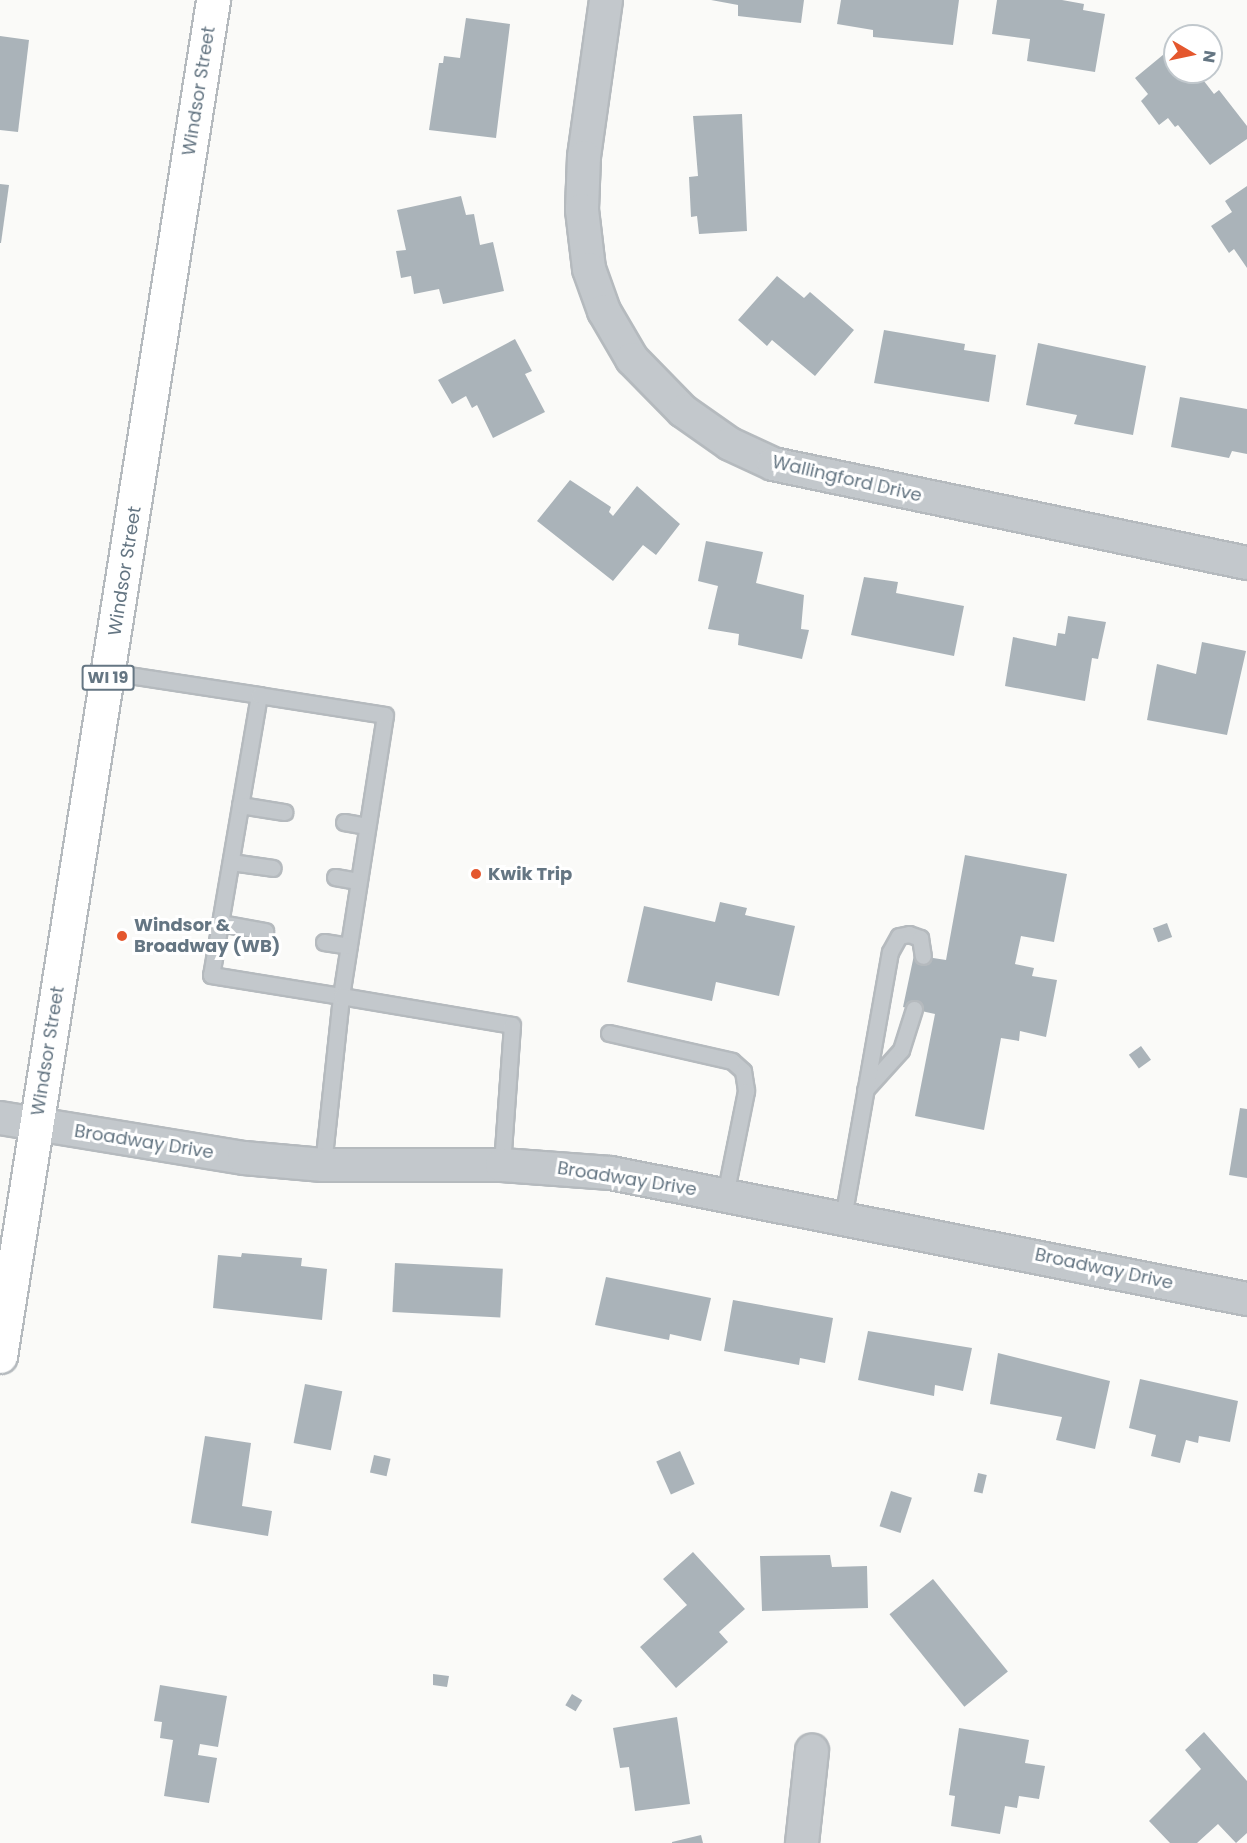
<!DOCTYPE html>
<html>
<head>
<meta charset="utf-8">
<style>
  body { margin:0 }
  #map { position:relative; width:1247px; height:1843px; overflow:hidden; background:#fafaf8; font-family:Poppins,sans-serif }
  div>[style] { position:absolute }
  .building>* { inset:0; background:#aab3b9; transform-origin:0 0 }
  .roads { filter:drop-shadow(2px 0 #b5babe) drop-shadow(-2px 0 #b5babe) drop-shadow(0 2px #b5babe) drop-shadow(0 -2px #b5babe) }
  .service>* { height:15px; margin:-7.5px; padding:0 7.5px; transform-origin:7.5px; border-radius:7.5px; background:#c3c8cc }
  .minor>* { height:32px; margin:-16px; padding:0 16px; transform-origin:16px; border-radius:16px; background:#c3c8cc }
  .primary>* { height:33px; margin:-16.5px; padding:0 16.5px; transform-origin:16.5px; border-radius:16.5px; background:#fff }
  .dots>* { width:16px; height:16px; translate:-50% -50%; box-sizing:border-box; border:3px solid #fff; border-radius:50% }
  span { translate:-50% -50%; white-space:nowrap; text-align:center; line-height:1.15; -webkit-text-stroke:6px #fff; paint-order:stroke }
  .shield-label span { padding:2px 4px; background:#fff; border:2px solid; border-radius:4px; -webkit-text-stroke-width:0 }
  .shield-label { font-size:16px; color:#657683; font-weight:700 }
  .street-label { font-size:18px; color:#657683 }
  .poi-label { font-size:18px; color:#657683; font-weight:700 }
  .left { translate:0 -50%; text-align:left }
  .north { position:absolute; left:1163px; top:24px; width:60px; height:60px; box-sizing:border-box; background:#fff; border:2px solid #c1c8cd; border-radius:50%; rotate:99deg; font-size:16px; font-weight:700; line-height:24px; text-align:center; color:#657683 }
  .north::after { content:''; display:block; margin:auto; width:21px; height:27px; background:#e4572e; clip-path:polygon(50% 0,100% 100%,50% 72%,0 100%) }
</style>
</head>
<body>
<div id="map">
  <div class="building">
    <div style="clip-path:polygon(711px 0,804px 0,801px 23px,738px 16px,738px 5px)"></div>
    <div style="clip-path:polygon(841px 0,959px 0,953px 45px,873px 37px,873px 30px,837px 24px)"></div>
    <div style="clip-path:polygon(997px 0,1062px 0,1084px 4px,1083px 10px,1105px 14px,1095px 72px,1027px 61px,1030px 39px,992px 34px)"></div>
    <div style="clip-path:polygon(466px 18px,510px 24px,496px 138px,429px 130px,439px 63px,443px 63px,444px 56px,460px 58px)"></div>
    <div style="clip-path:polygon(0 36px,29px 40px,18px 132px,0 130px)"></div>
    <div style="clip-path:polygon(1175px 45px,1175px 72px,1197px 72px,1214px 94px,1219px 90px,1247px 126px,1247px 139px,1210px 165px,1178px 125px,1175px 127px,1168px 118px,1159px 125px,1141px 101px,1148px 94px,1135px 78px)"></div>
    <div style="clip-path:polygon(742px 114px,747px 231px,699px 234px,697px 216px,691px 217px,689px 177px,698px 176px,693px 116px)"></div>
    <div style="clip-path:polygon(0 184px,9px 185px,1px 243px,0 243px)"></div>
    <div style="clip-path:polygon(1247px 186px,1247px 268px,1234px 249px,1229px 253px,1211px 226px,1232px 212px,1225px 201px)"></div>
    <div style="clip-path:polygon(461px 196px,466px 215px,474px 214px,480px 245px,493px 242px,504px 291px,443px 304px,439px 289px,414px 294px,411px 276px,401px 278px,396px 251px,406px 250px,397px 210px)"></div>
    <div style="clip-path:polygon(777px 276px,804px 298px,810px 292px,854px 330px,815px 376px,772px 340px,767px 346px,738px 320px)"></div>
    <div style="clip-path:polygon(884px 330px,965px 344px,964px 350px,996px 355px,989px 402px,874px 383px)"></div>
    <div style="clip-path:polygon(515px 339px,532px 371px,525px 374px,545px 412px,493px 438px,477px 405px,472px 408px,466px 396px,452px 404px,438px 380px)"></div>
    <div style="clip-path:polygon(1038px 343px,1146px 366px,1133px 435px,1074px 424px,1077px 415px,1026px 405px)"></div>
    <div style="clip-path:polygon(1180px 397px,1247px 409px,1247px 454px,1232px 451px,1229px 458px,1171px 447px)"></div>
    <div style="clip-path:polygon(570px 480px,611px 507px,609px 512px,613px 516px,637px 486px,680px 524px,656px 555px,643px 545px,613px 581px,537px 521px)"></div>
    <div style="clip-path:polygon(706px 541px,763px 552px,756px 583px,804px 595px,801px 629px,809px 630px,802px 659px,738px 645px,739px 634px,708px 629px,718px 586px,698px 581px)"></div>
    <div style="clip-path:polygon(864px 577px,898px 582px,896px 593px,964px 606px,954px 656px,851px 635px)"></div>
    <div style="clip-path:polygon(1068px 616px,1106px 622px,1098px 659px,1092px 658px,1085px 701px,1005px 686px,1013px 637px,1056px 646px,1058px 633px,1065px 634px)"></div>
    <div style="clip-path:polygon(1202px 642px,1246px 651px,1227px 735px,1147px 720px,1157px 664px,1196px 674px)"></div>
    <div style="clip-path:polygon(965px 855px,1067px 874px,1054px 942px,1021px 936px,1015px 964px,1034px 968px,1032px 976px,1057px 980px,1046px 1037px,1020px 1031px,1019px 1041px,1001px 1038px,984px 1130px,915px 1116px,935px 1014px,903px 1007px,914px 955px,946px 960px)"></div>
    <div style="clip-path:polygon(720px 902px,747px 908px,745px 915px,795px 926px,779px 996px,716px 982px,712px 1001px,627px 982px,644px 906px,715px 922px)"></div>
    <div style="left:1167px;top:923px;width:15px;height:15px;rotate:70deg"></div>
    <div style="left:1141px;top:1046px;width:17px;height:15px;rotate:54deg"></div>
    <div style="clip-path:polygon(1240px 1108px,1247px 1109px,1247px 1178px,1229px 1175px)"></div>
    <div style="clip-path:polygon(242px 1253px,302px 1258px,301px 1266px,327px 1269px,322px 1320px,213px 1308px,218px 1255px,241px 1257px)"></div>
    <div style="left:395px;top:1263px;width:108px;height:49px;rotate:3deg"></div>
    <div style="clip-path:polygon(606px 1277px,711px 1298px,701px 1341px,670px 1334px,669px 1340px,595px 1325px)"></div>
    <div style="clip-path:polygon(733px 1300px,833px 1318px,825px 1363px,800px 1358px,799px 1365px,724px 1351px)"></div>
    <div style="clip-path:polygon(868px 1331px,972px 1348px,963px 1391px,935px 1385px,934px 1396px,858px 1380px)"></div>
    <div style="clip-path:polygon(998px 1353px,1110px 1381px,1095px 1449px,1056px 1440px,1062px 1417px,990px 1404px)"></div>
    <div style="clip-path:polygon(1140px 1379px,1238px 1401px,1230px 1442px,1199px 1436px,1198px 1443px,1186px 1440px,1180px 1463px,1151px 1456px,1156px 1435px,1129px 1428px)"></div>
    <div style="left:305px;top:1384px;width:38px;height:60px;rotate:11deg"></div>
    <div style="clip-path:polygon(205px 1436px,251px 1443px,242px 1506px,272px 1511px,268px 1536px,191px 1523px)"></div>
    <div style="left:680px;top:1451px;width:36px;height:26px;rotate:66deg"></div>
    <div style="left:374px;top:1455px;width:17px;height:18px;rotate:13deg"></div>
    <div style="left:978px;top:1473px;width:9px;height:19px;rotate:13deg"></div>
    <div style="left:891px;top:1491px;width:22px;height:37px;rotate:18deg"></div>
    <div style="clip-path:polygon(693px 1552px,745px 1609px,719px 1632px,728px 1642px,676px 1688px,640px 1647px,687px 1605px,663px 1579px)"></div>
    <div style="clip-path:polygon(830px 1555px,832px 1567px,867px 1566px,868px 1608px,762px 1611px,760px 1556px)"></div>
    <div style="left:933px;top:1579px;width:119px;height:56px;rotate:51deg"></div>
    <div style="clip-path:polygon(433px 1674px,449px 1676px,447px 1687px,433px 1685px)"></div>
    <div style="clip-path:polygon(160px 1685px,227px 1696px,218px 1747px,200px 1744px,198px 1755px,217px 1758px,209px 1803px,164px 1796px,173px 1740px,160px 1738px,162px 1722px,154px 1721px)"></div>
    <div style="left:572px;top:1694px;width:12px;height:13px;rotate:31deg"></div>
    <div style="clip-path:polygon(677px 1717px,690px 1804px,635px 1811px,629px 1767px,620px 1768px,613px 1728px)"></div>
    <div style="clip-path:polygon(959px 1728px,1029px 1740px,1025px 1763px,1045px 1766px,1039px 1799px,1019px 1796px,1017px 1808px,1005px 1806px,1000px 1834px,951px 1826px,955px 1796px,949px 1795px)"></div>
    <div style="clip-path:polygon(1204px 1732px,1247px 1781px,1247px 1833px,1236px 1843px,1218px 1824px,1197px 1843px,1170px 1843px,1149px 1821px,1201px 1769px,1185px 1750px)"></div>
    <div style="clip-path:polygon(701px 1835px,703px 1843px,672px 1843px,672px 1842px)"></div>
  </div>
  <div class="roads">
    <div class="service">
      <div style="left:109px;top:672px;width:152px;rotate:8.7deg"></div>
      <div style="left:259px;top:695px;width:284px;rotate:99.7deg"></div>
      <div style="left:211px;top:975px;width:132px;rotate:9.2deg"></div>
      <div style="left:341px;top:996px;width:284px;rotate:-81.1deg"></div>
      <div style="left:385px;top:715px;width:128px;rotate:-171deg"></div>
      <div style="left:240px;top:805px;width:45px;rotate:9deg"></div>
      <div style="left:344px;top:822px;width:23px;rotate:10deg"></div>
      <div style="left:231px;top:862px;width:42px;rotate:8.1deg"></div>
      <div style="left:335px;top:877px;width:23px;rotate:10deg"></div>
      <div style="left:220px;top:923px;width:46px;rotate:10.1deg"></div>
      <div style="left:324px;top:942px;width:25px;rotate:9deg"></div>
      <div style="left:609px;top:1033px;width:126px;rotate:12.8deg"></div>
      <div style="left:732px;top:1061px;width:15px;rotate:42deg"></div>
      <div style="left:743px;top:1071px;width:20px;rotate:81deg"></div>
      <div style="left:746px;top:1091px;width:106px;rotate:101.4deg"></div>
      <div style="left:865px;top:1090px;width:54px;rotate:-48deg"></div>
      <div style="left:901px;top:1050px;width:43px;rotate:-72.4deg"></div>
      <div style="left:323px;top:1165px;width:170px;rotate:-83.9deg"></div>
      <div style="left:341px;top:996px;width:173px;rotate:9.6deg"></div>
      <div style="left:512px;top:1025px;width:140px;rotate:94.1deg"></div>
      <div style="left:843px;top:1218px;width:270px;rotate:-80deg"></div>
      <div style="left:890px;top:952px;width:18px;rotate:-61deg"></div>
      <div style="left:899px;top:936px;width:10px;rotate:-11deg"></div>
      <div style="left:909px;top:934px;width:12px;rotate:20deg"></div>
      <div style="left:920px;top:938px;width:18px;rotate:81deg"></div>
    </div>
    <div class="minor">
      <div style="left:606px;top:0;width:159px;rotate:98deg"></div>
      <div style="left:584px;top:157px;width:53px;rotate:92.2deg"></div>
      <div style="left:582px;top:210px;width:59px;rotate:83.2deg"></div>
      <div style="left:589px;top:269px;width:45px;rotate:70.3deg"></div>
      <div style="left:604px;top:311px;width:56px;rotate:59.7deg"></div>
      <div style="left:632px;top:359px;width:73px;rotate:45.6deg"></div>
      <div style="left:683px;top:411px;width:57px;rotate:35.1deg"></div>
      <div style="left:730px;top:444px;width:47px;rotate:24.9deg"></div>
      <div style="left:773px;top:464px;width:484px;rotate:11.8deg"></div>
      <div style="left:0;top:1118px;width:247px;rotate:9.3deg"></div>
      <div style="left:244px;top:1158px;width:79px;rotate:5.1deg"></div>
      <div style="left:323px;top:1165px;width:179px"></div>
      <div style="left:502px;top:1165px;width:109px;rotate:4.2deg"></div>
      <div style="left:611px;top:1173px;width:648px;rotate:11.21deg"></div>
      <div style="left:802px;top:1843px;width:93px;rotate:-83.8deg"></div>
    </div>
    <div class="primary">
      <div style="left:0;top:1356px;width:1373px;rotate:-81.07deg"></div>
    </div>
  </div>
  <div class="dots">
    <div style="left:476px;top:874px;background:#e4572e"></div>
    <div style="left:122px;top:936px;background:#e4572e"></div>
  </div>
  <div class="shield-label">
    <span style="left:108px;top:678px">WI 19</span>
  </div>
  <div class="street-label">
    <span style="left:199px;top:91px;rotate:-81deg">Windsor Street</span>
    <span style="left:847px;top:479px;rotate:13deg">Wallingford Drive</span>
    <span style="left:125px;top:571px;rotate:-81deg">Windsor Street</span>
    <span style="left:48px;top:1051px;rotate:-81deg">Windsor Street</span>
    <span style="left:144px;top:1142px;rotate:9deg">Broadway Drive</span>
    <span style="left:627px;top:1179px;rotate:9deg">Broadway Drive</span>
    <span style="left:1104px;top:1269px;rotate:12deg">Broadway Drive</span>
  </div>
  <div class="poi-label">
    <span class="left" style="left:488px;top:874px">Kwik Trip</span>
    <span class="left" style="left:134px;top:936px">Windsor &amp;<br>Broadway (WB)</span>
  </div>
  <div class="north">N</div>
</div>
</body>
</html>
